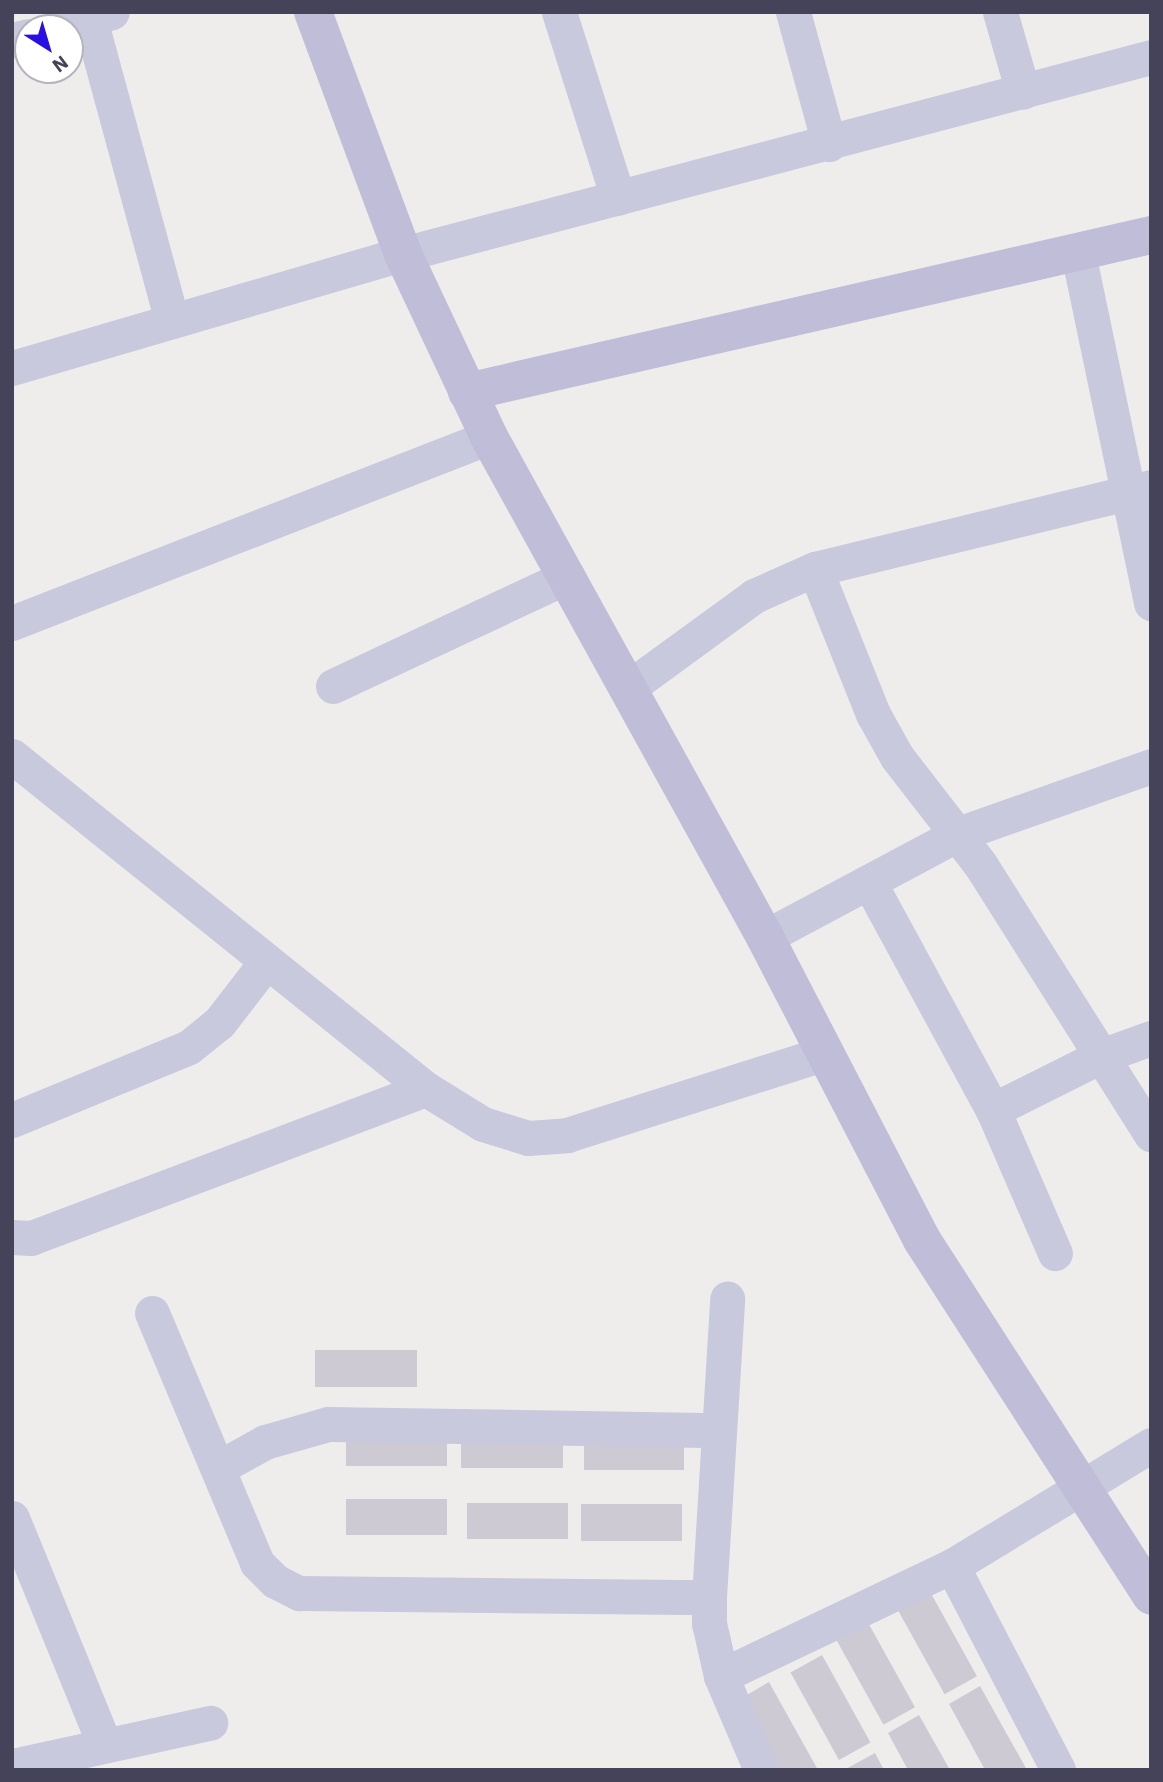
<!DOCTYPE html>
<html>
<head>
<meta charset="utf-8">
<style>
  body { margin:0 }
  #map { position:relative; width:1163px; height:1782px; overflow:hidden; background:#efedec; font-family:"IBM Plex Sans",sans-serif }
  div>[style] { position:absolute }
  .building>* { inset:0; background:#cdcad4; transform-origin:0 0 }
  .street>* { height:35px; margin:-17.5px; padding:0 17.5px; transform-origin:17.5px; border-radius:17.5px; background:#c9c9de }
  .secondary>* { height:38px; margin:-19px; padding:0 19px; transform-origin:19px; border-radius:19px; background:#bfbdd7 }
  span { translate:-50% -50%; white-space:nowrap; text-align:center; line-height:1.15; -webkit-text-stroke:6px #fff; paint-order:stroke }
  .frame { position:absolute; inset:0; border:14px solid #44435a; pointer-events:none }
  .north { position:absolute; left:14px; top:14px; width:70px; height:70px; box-sizing:border-box; background:#fff; border:2px solid #b4b4bd; border-radius:50%; rotate:143deg; font-size:19px; font-weight:700; line-height:28px; text-align:center; color:#44435a }
  .north::after { content:''; display:block; margin:auto; width:24px; height:32px; background:#2810e5; clip-path:polygon(50% 0,100% 100%,50% 72%,0 100%) }
</style>
</head>
<body>
<div id="map">
  <div class="building">
    <div style="left:417px;top:1350px;width:37px;height:102px;rotate:90deg"></div>
    <div style="left:346px;top:1430px;width:101px;height:36px"></div>
    <div style="left:563px;top:1431px;width:37px;height:102px;rotate:90deg"></div>
    <div style="left:584px;top:1434px;width:100px;height:36px"></div>
    <div style="left:346px;top:1499px;width:101px;height:36px"></div>
    <div style="left:467px;top:1503px;width:101px;height:36px"></div>
    <div style="left:581px;top:1504px;width:101px;height:37px"></div>
    <div style="left:928px;top:1588px;width:101px;height:37px;rotate:61deg"></div>
    <div style="left:866px;top:1619px;width:101px;height:36px;rotate:61deg"></div>
    <div style="left:822px;top:1655px;width:100px;height:36px;rotate:61deg"></div>
    <div style="clip-path:polygon(769px 1682px,818px 1770px,776px 1770px,738px 1700px)"></div>
    <div style="clip-path:polygon(980px 1686px,1027px 1770px,985px 1770px,949px 1704px)"></div>
    <div style="clip-path:polygon(919px 1715px,950px 1770px,908px 1770px,888px 1733px)"></div>
    <div style="clip-path:polygon(875px 1753px,884px 1770px,844px 1770px)"></div>
  </div>
  <div class="street">
    <div style="left:88px;top:12px;width:320px;rotate:74.8deg"></div>
    <div style="left:559px;top:12px;width:195px;rotate:72.4deg"></div>
    <div style="left:793px;top:12px;width:137px;rotate:74.7deg"></div>
    <div style="left:1000px;top:12px;width:83px;rotate:74deg"></div>
    <div style="left:56px;top:28px;width:58px;rotate:-15.9deg"></div>
    <div style="left:12px;top:40px;width:16px;rotate:-14deg"></div>
    <div style="left:1078px;top:253px;width:358px;rotate:78.2deg"></div>
    <div style="left:12px;top:368px;width:407px;rotate:-16.3deg"></div>
    <div style="left:403px;top:254px;width:774px;rotate:-14.75deg"></div>
    <div style="left:815px;top:569px;width:156px;rotate:68.2deg"></div>
    <div style="left:873px;top:714px;width:49px;rotate:60.8deg"></div>
    <div style="left:897px;top:757px;width:135px;rotate:52.2deg"></div>
    <div style="left:980px;top:864px;width:320px;rotate:57.7deg"></div>
    <div style="left:12px;top:623px;width:512px;rotate:-21.3deg"></div>
    <div style="left:333px;top:686px;width:259px;rotate:-25.1deg"></div>
    <div style="left:628px;top:688px;width:156px;rotate:-36.1deg"></div>
    <div style="left:754px;top:596px;width:67px;rotate:-23.9deg"></div>
    <div style="left:815px;top:569px;width:346px;rotate:-13.7deg"></div>
    <div style="left:12px;top:756px;width:531px;rotate:38.81deg"></div>
    <div style="left:426px;top:1089px;width:67px;rotate:31.6deg"></div>
    <div style="left:483px;top:1124px;width:47px;rotate:17.3deg"></div>
    <div style="left:528px;top:1138px;width:39px;rotate:-4deg"></div>
    <div style="left:567px;top:1135px;width:268px;rotate:-17.6deg"></div>
    <div style="left:869px;top:882px;width:260px;rotate:61.5deg"></div>
    <div style="left:993px;top:1110px;width:121px;rotate:-26.6deg"></div>
    <div style="left:1101px;top:1056px;width:53px;rotate:-19.8deg"></div>
    <div style="left:765px;top:937px;width:219px;rotate:-28.1deg"></div>
    <div style="left:958px;top:834px;width:205px;rotate:-19.4deg"></div>
    <div style="left:993px;top:1110px;width:156px;rotate:66.6deg"></div>
    <div style="left:12px;top:1120px;width:191px;rotate:-22.4deg"></div>
    <div style="left:189px;top:1047px;width:38px;rotate:-39deg"></div>
    <div style="left:219px;top:1023px;width:78px;rotate:-52.3deg"></div>
    <div style="left:12px;top:1237px;width:19px;rotate:3deg"></div>
    <div style="left:31px;top:1238px;width:422px;rotate:-20.7deg"></div>
    <div style="left:152px;top:1313px;width:271px;rotate:67.2deg"></div>
    <div style="left:257px;top:1563px;width:25px;rotate:45deg"></div>
    <div style="left:275px;top:1581px;width:27px;rotate:27deg"></div>
    <div style="left:299px;top:1593px;width:410px;rotate:0.6deg"></div>
    <div style="left:218px;top:1468px;width:54px;rotate:-29deg"></div>
    <div style="left:265px;top:1442px;width:66px;rotate:-15.9deg"></div>
    <div style="left:328px;top:1424px;width:391px;rotate:0.9deg"></div>
    <div style="left:12px;top:1518px;width:244px;rotate:67.8deg"></div>
    <div style="left:952px;top:1566px;width:230px;rotate:62.5deg"></div>
    <div style="left:721px;top:1676px;width:54px;rotate:-102.8deg"></div>
    <div style="left:709px;top:1623px;width:26px;rotate:-90deg"></div>
    <div style="left:709px;top:1597px;width:299px;rotate:-86.5deg"></div>
    <div style="left:12px;top:1766px;width:203px;rotate:-12.3deg"></div>
    <div style="left:761px;top:1770px;width:102px;rotate:-113.1deg"></div>
    <div style="left:721px;top:1676px;width:256px;rotate:-25.5deg"></div>
    <div style="left:952px;top:1566px;width:233px;rotate:-31.3deg"></div>
  </div>
  <div class="secondary">
    <div style="left:313px;top:12px;width:258px;rotate:69.6deg"></div>
    <div style="left:403px;top:254px;width:202px;rotate:64.8deg"></div>
    <div style="left:489px;top:437px;width:571px;rotate:61.1deg"></div>
    <div style="left:765px;top:937px;width:341px;rotate:62.6deg"></div>
    <div style="left:922px;top:1240px;width:423px;rotate:57.2deg"></div>
    <div style="left:467px;top:392px;width:702px;rotate:-12.93deg"></div>
  </div>
  <div class="frame"></div>
  <div class="north">N</div>
</div>
</body>
</html>
